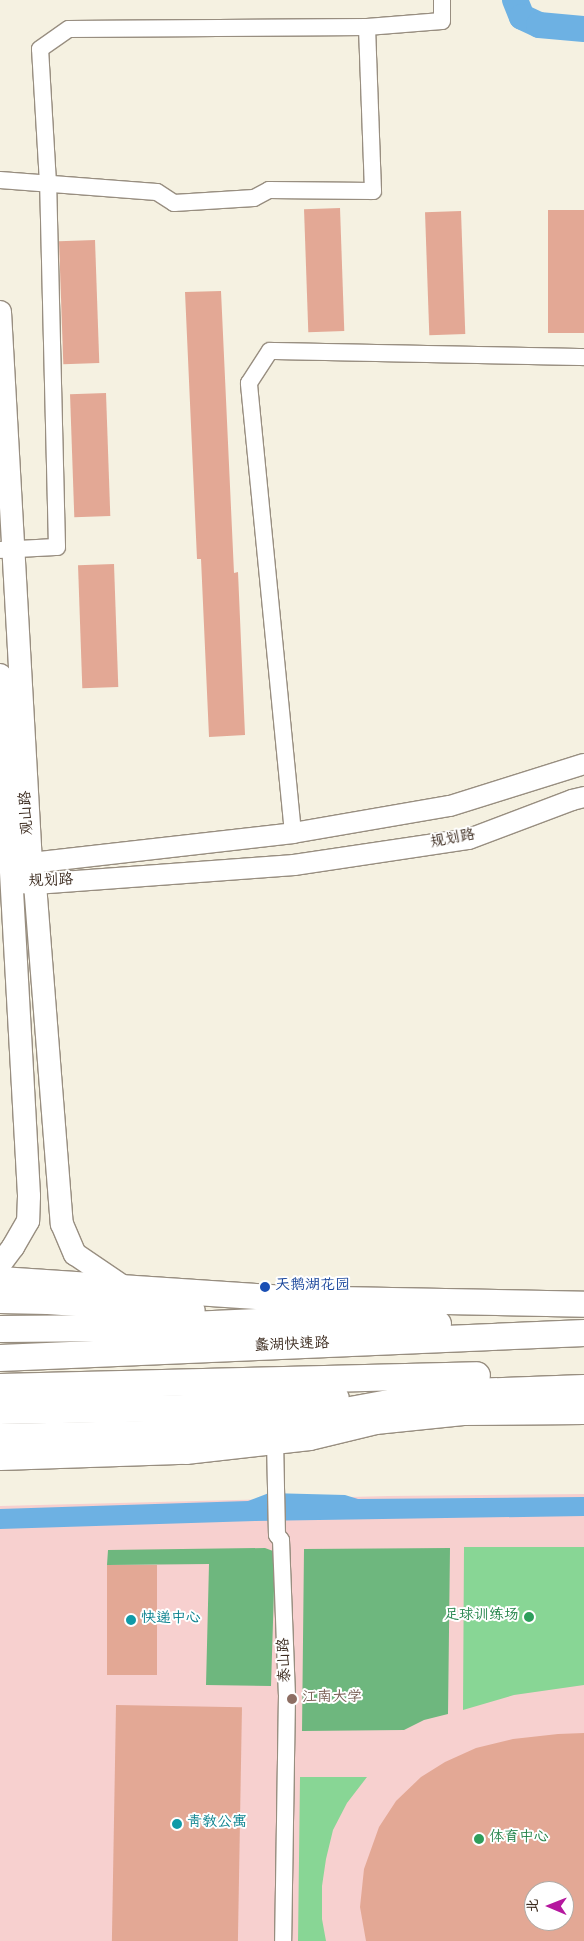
<!DOCTYPE html>
<html>
<head>
<meta charset="utf-8">
<style>
  body { margin:0 }
  #map { position:relative; width:584px; height:1941px; overflow:hidden; background:#f5f1e1; font-family:"Gochi Hand","LXGW WenKai TC",sans-serif }
  div>[style] { position:absolute }
  .built>* { inset:0; background:#f7d0cf }
  .green>* { inset:0; background:#88d695 }
  .forest>* { inset:0; background:#6eb77e }
  .water>* { inset:0; background:#6db1e3 }
  .river>* { height:26px; margin:-13px; padding:0 13px; transform-origin:13px; border-radius:13px; background:#6db1e3 }
  .building>* { inset:0; background:#e3a895; transform-origin:0 0 }
  .roads { filter:drop-shadow(1px 0 #988e80) drop-shadow(-1px 0 #988e80) drop-shadow(0 1px #988e80) drop-shadow(0 -1px #988e80) }
  .minor>* { height:16px; margin:-8px; padding:0 8px; transform-origin:8px; border-radius:8px; background:#fff }
  .tertiary>* { height:20px; margin:-10px; padding:0 10px; transform-origin:10px; border-radius:10px; background:#fff }
  .secondary>* { height:22px; margin:-11px; padding:0 11px; transform-origin:11px; border-radius:11px; background:#fff }
  .primary>* { height:25px; margin:-12.5px; padding:0 12.5px; transform-origin:12.5px; border-radius:12.5px; background:#fff }
  .trunk>* { height:26px; margin:-13px; padding:0 13px; transform-origin:13px; border-radius:13px; background:#fff }
  .dots>* { width:14px; height:14px; translate:-50% -50%; box-sizing:border-box; border:2px solid #fff; border-radius:50% }
  span { translate:-50% -50%; white-space:nowrap; text-align:center; line-height:1.15; -webkit-text-stroke:4px #fff; paint-order:stroke }
  .street-label { font-size:15px; color:#3b2a1e }
  .transit-label { font-size:15px; color:#164399 }
  .left { translate:0 -50%; text-align:left }
  .leisure-label { font-size:15px; color:#27864d }
  .right { translate:-100% -50%; text-align:right }
  .culture-label { font-size:15px; color:#0d838f }
  .education-label { font-size:15px; color:#785e54 }
  .north { position:absolute; left:524px; top:1881px; width:50px; height:50px; box-sizing:border-box; background:#fff; border:1px solid #b1aaa5; border-radius:50%; rotate:271deg; font-size:14px; font-weight:700; line-height:20px; text-align:center; color:#3b2a1e }
  .north::after { content:''; display:block; margin:auto; width:18px; height:22px; background:#b5179e; clip-path:polygon(50% 0,100% 100%,50% 72%,0 100%) }
</style>
</head>
<body>
<div id="map">
  <div class="built">
    <div style="clip-path:polygon(evenodd,584px 1494px,584px 1941px,0 1941px,0 1506px,388px 1496px,584px 1494px,534px 1891px,564px 1891px,564px 1921px,534px 1921px,534px 1891px)"></div>
  </div>
  <div class="green">
    <div style="clip-path:polygon(464px 1547px,584px 1547px,584px 1685px,514px 1695px,463px 1710px)"></div>
    <div style="clip-path:polygon(300px 1777px,367px 1777px,347px 1803px,333px 1830px,326px 1859px,322px 1886px,322px 1919px,326px 1941px,298px 1941px)"></div>
  </div>
  <div class="forest">
    <div style="clip-path:polygon(265px 1548px,273px 1551px,275px 1558px,271px 1686px,206px 1685px,209px 1564px,107px 1565px,108px 1550px)"></div>
    <div style="clip-path:polygon(450px 1548px,448px 1714px,424px 1720px,404px 1730px,302px 1731px,304px 1549px)"></div>
  </div>
  <div class="water">
    <div style="clip-path:polygon(269px 1493px,345px 1495px,358px 1499px,584px 1497px,584px 1516px,255px 1521px,0 1529px,0 1509px,248px 1501px)"></div>
  </div>
  <div class="river">
    <div style="left:515px;top:0;width:18px;rotate:68deg"></div>
    <div style="left:522px;top:17px;width:19px;rotate:25deg"></div>
    <div style="left:539px;top:25px;width:45px;rotate:5.1deg"></div>
  </div>
  <div class="building">
    <div style="left:340px;top:208px;width:123px;height:36px;rotate:88deg"></div>
    <div style="left:584px;top:210px;width:123px;height:36px;rotate:90deg"></div>
    <div style="left:461px;top:211px;width:123px;height:36px;rotate:88deg"></div>
    <div style="left:95px;top:240px;width:123px;height:36px;rotate:88deg"></div>
    <div style="clip-path:polygon(221px 291px,234px 573px,238px 572px,245px 735px,209px 737px,201px 559px,197px 559px,185px 292px)"></div>
    <div style="left:106px;top:393px;width:123px;height:36px;rotate:88deg"></div>
    <div style="left:114px;top:564px;width:123px;height:36px;rotate:88deg"></div>
    <div style="left:107px;top:1565px;width:50px;height:110px"></div>
    <div style="left:116px;top:1705px;width:126px;height:236px;rotate:1deg"></div>
    <div style="clip-path:polygon(evenodd,584px 1733px,584px 1941px,366px 1941px,360px 1907px,364px 1869px,379px 1827px,396px 1801px,421px 1777px,445px 1762px,476px 1748px,513px 1739px,558px 1734px,584px 1733px,534px 1891px,564px 1891px,564px 1921px,534px 1921px,534px 1891px)"></div>
  </div>
  <div class="roads">
    <div class="minor">
      <div style="left:0;top:180px;width:157px;rotate:4.4deg"></div>
      <div style="left:157px;top:192px;width:20px;rotate:33deg"></div>
      <div style="left:174px;top:203px;width:80px;rotate:-3.6deg"></div>
      <div style="left:254px;top:198px;width:17px;rotate:-28deg"></div>
      <div style="left:269px;top:190px;width:104px;rotate:0.6deg"></div>
      <div style="left:373px;top:191px;width:164px;rotate:-92.1deg"></div>
      <div style="left:0;top:550px;width:57px;rotate:-3deg"></div>
      <div style="left:57px;top:547px;width:364px;rotate:-91.4deg"></div>
      <div style="left:48px;top:183px;width:134px;rotate:-93.4deg"></div>
      <div style="left:40px;top:49px;width:35px;rotate:-35deg"></div>
      <div style="left:69px;top:29px;width:298px;rotate:-0.4deg"></div>
      <div style="left:367px;top:27px;width:75px;rotate:-4.6deg"></div>
      <div style="left:442px;top:21px;width:21px;rotate:-90deg"></div>
      <div style="left:293px;top:833px;width:452px;rotate:-95.6deg"></div>
      <div style="left:249px;top:383px;width:38px;rotate:-57deg"></div>
      <div style="left:270px;top:351px;width:314px;rotate:1.1deg"></div>
      <div style="left:275px;top:1440px;width:95px;rotate:88.8deg"></div>
      <div style="left:277px;top:1535px;width:6px;rotate:51deg"></div>
      <div style="left:281px;top:1540px;width:155px;rotate:87.8deg"></div>
      <div style="left:287px;top:1695px;width:246px;rotate:90.9deg"></div>
    </div>
    <div class="tertiary">
      <div style="left:20px;top:873px;width:15px;rotate:-42deg"></div>
      <div style="left:31px;top:863px;width:264px;rotate:-6.5deg"></div>
      <div style="left:293px;top:833px;width:159px;rotate:-9.8deg"></div>
      <div style="left:450px;top:806px;width:140px;rotate:-17.4deg"></div>
      <div style="left:20px;top:883px;width:15px;rotate:4deg"></div>
      <div style="left:35px;top:884px;width:260px;rotate:-4.2deg"></div>
      <div style="left:294px;top:865px;width:177px;rotate:-8.5deg"></div>
      <div style="left:469px;top:839px;width:110px;rotate:-20.7deg"></div>
      <div style="left:572px;top:800px;width:12px;rotate:-14deg"></div>
    </div>
    <div class="secondary">
      <div style="left:0;top:312px;width:552px;rotate:86.78deg"></div>
      <div style="left:31px;top:863px;width:21px;rotate:79deg"></div>
      <div style="left:35px;top:884px;width:341px;rotate:85.5deg"></div>
      <div style="left:62px;top:1224px;width:33px;rotate:67deg"></div>
      <div style="left:75px;top:1254px;width:57px;rotate:34.2deg"></div>
      <div style="left:0;top:675px;width:522px;rotate:86.81deg"></div>
      <div style="left:29px;top:1196px;width:25px;rotate:92deg"></div>
      <div style="left:28px;top:1221px;width:30px;rotate:120deg"></div>
      <div style="left:13px;top:1247px;width:21px;rotate:127deg"></div>
    </div>
    <div class="primary">
      <div style="left:0;top:1279px;width:286px;rotate:3.8deg"></div>
      <div style="left:285px;top:1298px;width:299px;rotate:1.1deg"></div>
      <div style="left:0;top:1457px;width:185px;rotate:-1.9deg"></div>
      <div style="left:185px;top:1451px;width:125px;rotate:-6.4deg"></div>
      <div style="left:309px;top:1437px;width:68px;rotate:-13.6deg"></div>
      <div style="left:375px;top:1421px;width:88px;rotate:-5.8deg"></div>
      <div style="left:463px;top:1412px;width:121px;rotate:-0.5deg"></div>
    </div>
    <div class="trunk">
      <div style="left:0;top:1300px;width:48px;rotate:1.2deg"></div>
      <div style="left:48px;top:1301px;width:144px;rotate:4deg"></div>
      <div style="left:0;top:1329px;width:124px;rotate:-0.5deg"></div>
      <div style="left:124px;top:1328px;width:178px;rotate:-2.6deg"></div>
      <div style="left:302px;top:1320px;width:136px;rotate:1.7deg"></div>
      <div style="left:0;top:1358px;width:585px;rotate:-2.45deg"></div>
      <div style="left:0;top:1387px;width:477px;rotate:-1.4deg"></div>
      <div style="left:0;top:1411px;width:186px;rotate:-0.9deg"></div>
      <div style="left:186px;top:1408px;width:150px;rotate:-3.8deg"></div>
      <div style="left:0;top:1437px;width:192px;rotate:-1.2deg"></div>
      <div style="left:192px;top:1433px;width:89px;rotate:-6.5deg"></div>
      <div style="left:280px;top:1423px;width:167px;rotate:-10.4deg"></div>
      <div style="left:444px;top:1393px;width:140px;rotate:-2deg"></div>
    </div>
  </div>
  <div class="dots">
    <div style="left:265px;top:1287px;background:#1a4fb4"></div>
    <div style="left:529px;top:1617px;background:#2e9e5b"></div>
    <div style="left:131px;top:1620px;background:#0f9aa8"></div>
    <div style="left:292px;top:1699px;background:#8d6e63"></div>
    <div style="left:177px;top:1824px;background:#0f9aa8"></div>
    <div style="left:479px;top:1839px;background:#2e9e5b"></div>
  </div>
  <div class="street-label">
    <span style="left:28px;top:813px;rotate:-93deg">观山路</span>
    <span style="left:453px;top:840px;rotate:-11deg">规划路</span>
    <span style="left:51px;top:882px;rotate:-2deg">规划路</span>
    <span style="left:292px;top:1346px;rotate:-2deg">蠡湖快速路</span>
    <span style="left:286px;top:1660px;rotate:-92deg">泰山路</span>
  </div>
  <div class="transit-label">
    <span class="left" style="left:275px;top:1287px">天鹅湖花园</span>
  </div>
  <div class="leisure-label">
    <span class="right" style="left:519px;top:1617px">足球训练场</span>
    <span class="left" style="left:489px;top:1839px">体育中心</span>
  </div>
  <div class="culture-label">
    <span class="left" style="left:141px;top:1620px">快递中心</span>
    <span class="left" style="left:187px;top:1824px">青教公寓</span>
  </div>
  <div class="education-label">
    <span class="left" style="left:302px;top:1699px">江南大学</span>
  </div>
  <div class="north">北</div>
</div>
</body>
</html>
